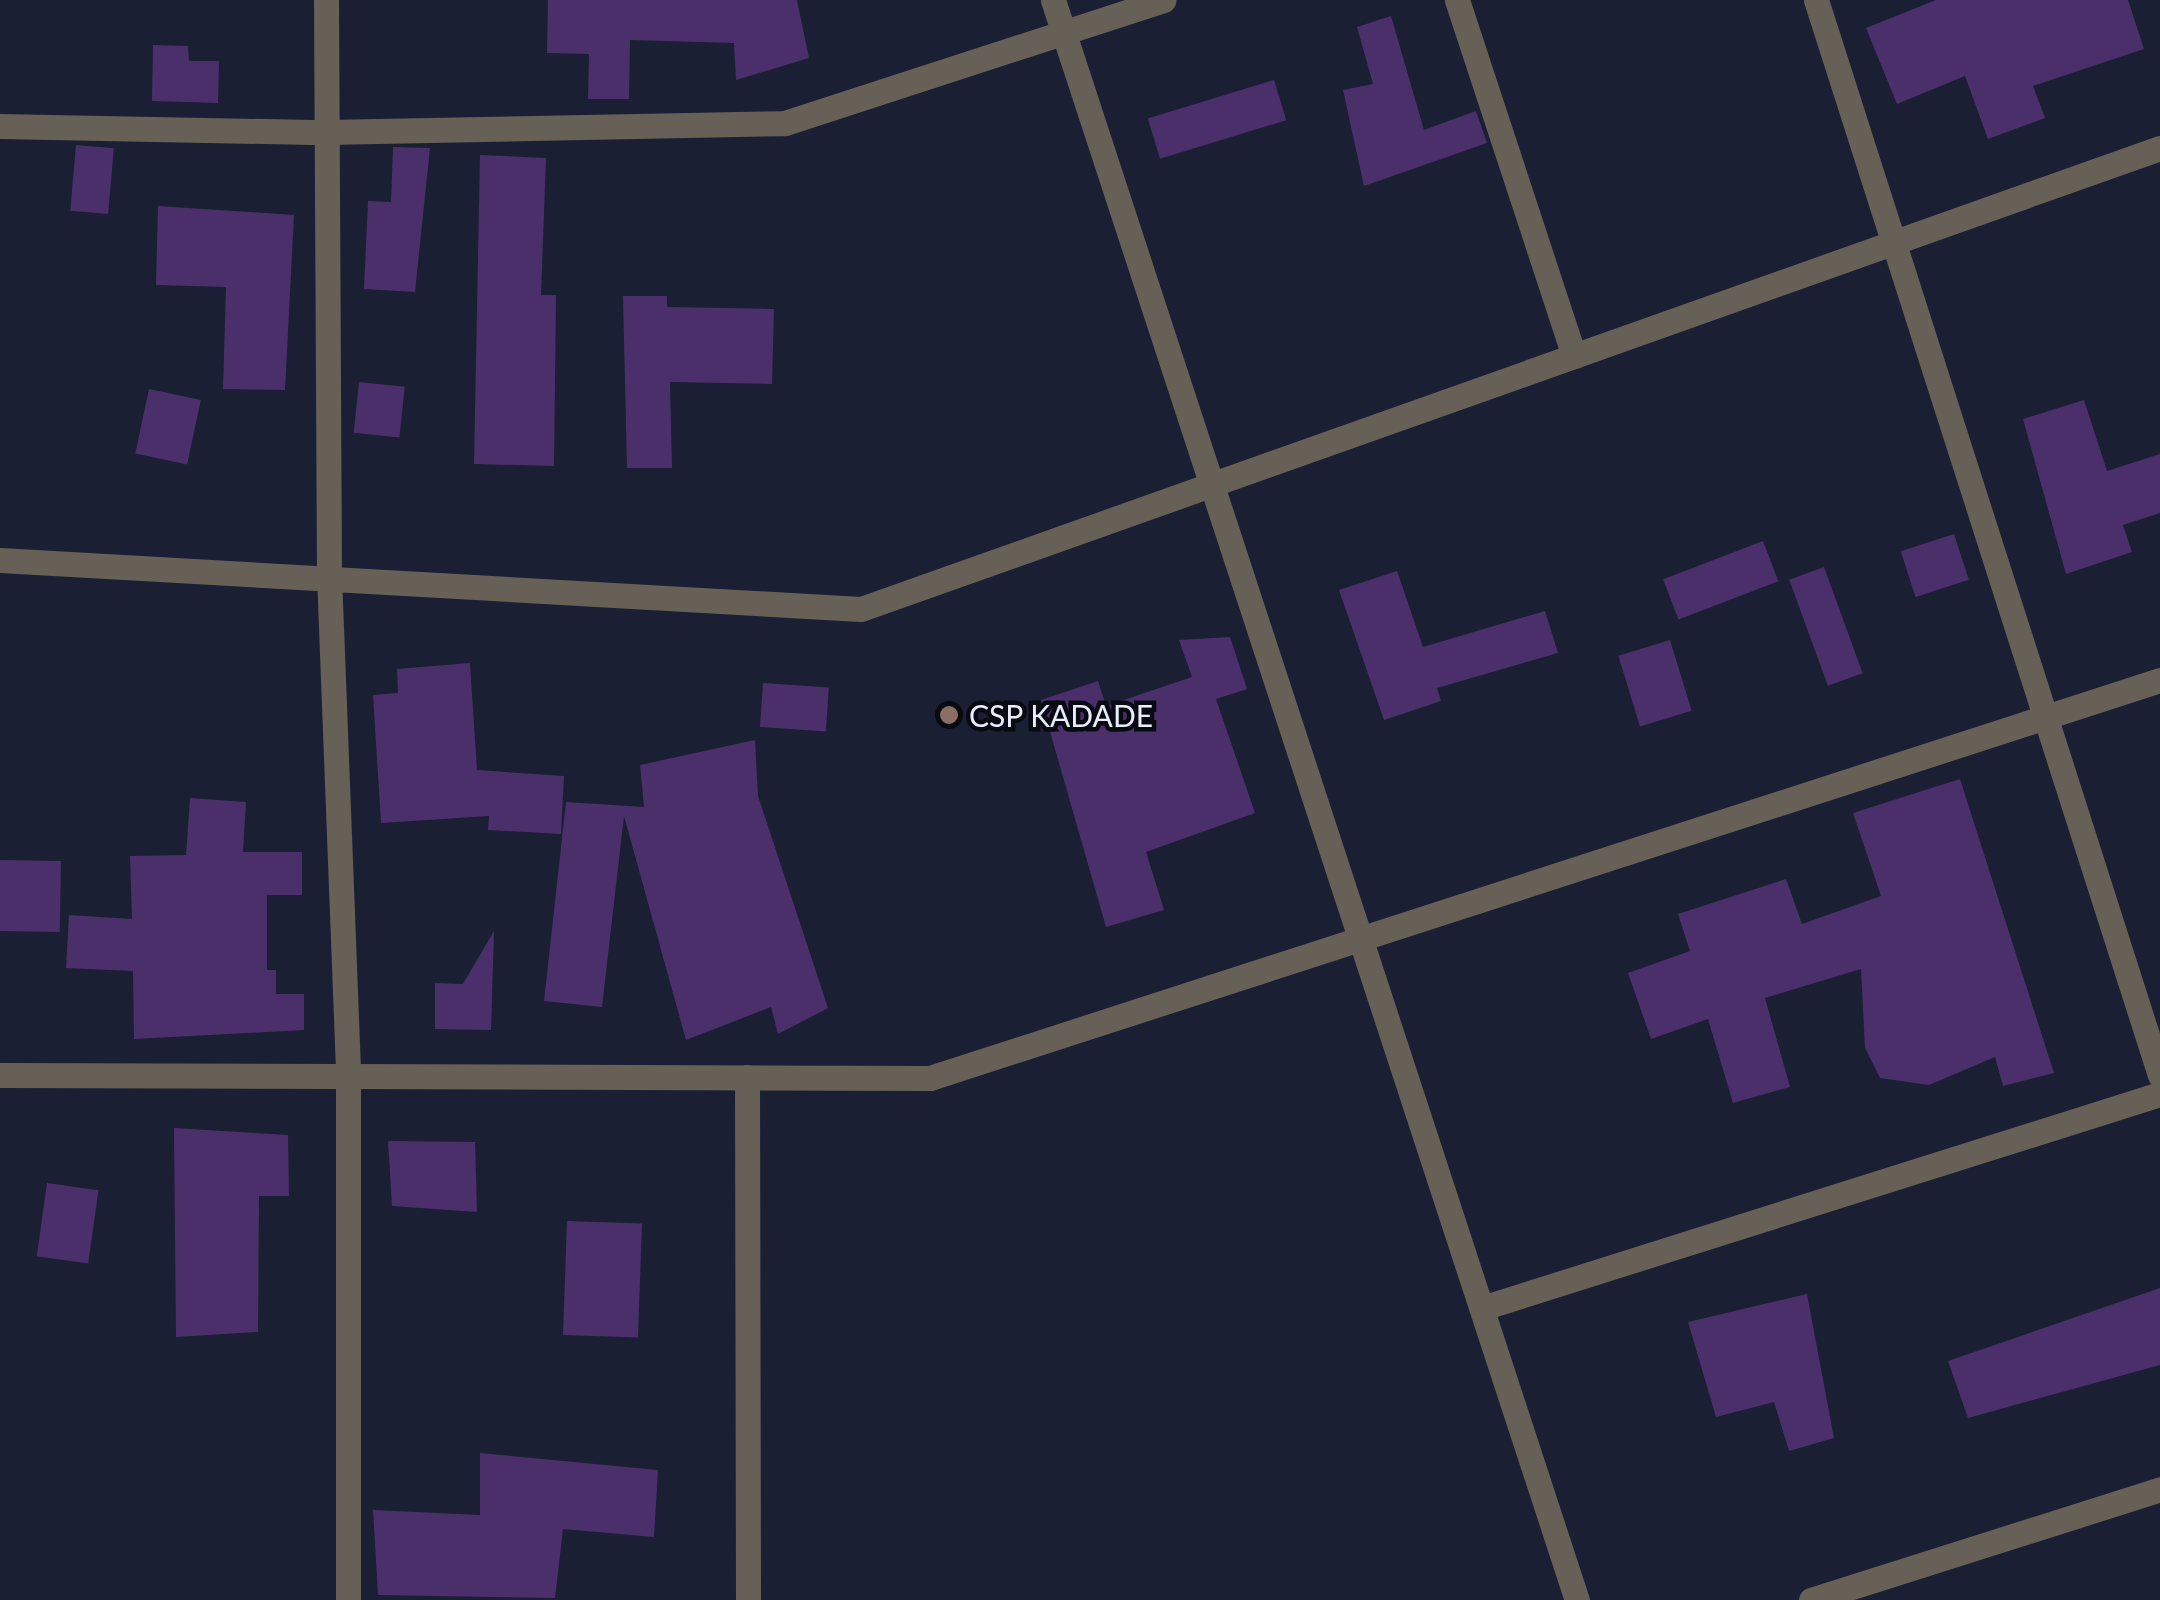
<!DOCTYPE html>
<html>
<head>
<meta charset="utf-8">
<style>
  body { margin:0 }
  #map { position:relative; width:2160px; height:1600px; overflow:hidden; background:#1a1f33; font-family:Lato,sans-serif }
  div>[style] { position:absolute }
  .building>* { inset:0; background:#4b2f6b; transform-origin:0 0 }
  .minor>* { height:25px; margin:-12.5px; padding:0 12.5px; transform-origin:12.5px; border-radius:12.5px; background:#676057 }
  .dots>* { width:28px; height:28px; translate:-50% -50%; box-sizing:border-box; border:5px solid #080a12; border-radius:50% }
  span { translate:-50% -50%; white-space:nowrap; text-align:center; line-height:1.15; -webkit-text-stroke:9px #080a12; paint-order:stroke }
  .poi-label { font-size:30px; color:#e9edfb }
  .left { translate:0 -50%; text-align:left }
</style>
</head>
<body>
<div id="map">
  <div class="building">
    <div style="clip-path:polygon(548px 0,797px 0,809px 58px,736px 80px,734px 43px,630px 40px,629px 99px,588px 99px,589px 54px,547px 53px)"></div>
    <div style="clip-path:polygon(1936px 0,2128px 0,2144px 49px,2033px 86px,2045px 118px,1988px 139px,1965px 76px,1897px 104px,1866px 28px)"></div>
    <div style="clip-path:polygon(1391px 16px,1424px 130px,1476px 111px,1487px 143px,1364px 186px,1343px 90px,1373px 84px,1357px 27px)"></div>
    <div style="clip-path:polygon(153px 45px,188px 46px,189px 61px,219px 61px,218px 103px,152px 101px)"></div>
    <div style="left:1274px;top:80px;width:42px;height:132px;rotate:73deg"></div>
    <div style="left:76px;top:145px;width:38px;height:66px;rotate:5deg"></div>
    <div style="clip-path:polygon(393px 147px,430px 148px,415px 292px,364px 289px,368px 201px,391px 202px)"></div>
    <div style="clip-path:polygon(480px 155px,546px 158px,541px 295px,556px 295px,554px 466px,474px 464px)"></div>
    <div style="clip-path:polygon(158px 206px,294px 215px,285px 390px,223px 389px,226px 287px,156px 285px)"></div>
    <div style="clip-path:polygon(623px 296px,667px 296px,667px 307px,774px 309px,772px 384px,670px 382px,672px 468px,627px 468px)"></div>
    <div style="left:359px;top:382px;width:46px;height:51px;rotate:6deg"></div>
    <div style="left:149px;top:389px;width:53px;height:66px;rotate:12deg"></div>
    <div style="clip-path:polygon(2084px 400px,2107px 471px,2160px 454px,2160px 513px,2123px 525px,2132px 552px,2066px 574px,2023px 419px)"></div>
    <div style="left:1954px;top:534px;width:48px;height:56px;rotate:72deg"></div>
    <div style="left:1763px;top:541px;width:43px;height:107px;rotate:69deg"></div>
    <div style="left:1824px;top:567px;width:113px;height:37px;rotate:70deg"></div>
    <div style="clip-path:polygon(1397px 571px,1423px 647px,1545px 611px,1558px 653px,1437px 688px,1441px 701px,1384px 720px,1339px 590px)"></div>
    <div style="clip-path:polygon(1230px 637px,1247px 689px,1216px 699px,1255px 813px,1146px 852px,1164px 910px,1106px 927px,1041px 700px,1098px 681px,1106px 706px,1192px 677px,1179px 640px)"></div>
    <div style="left:1670px;top:640px;width:74px;height:54px;rotate:73deg"></div>
    <div style="clip-path:polygon(470px 663px,477px 770px,564px 776px,561px 834px,488px 830px,489px 816px,381px 823px,373px 695px,398px 693px,397px 669px)"></div>
    <div style="left:763px;top:683px;width:66px;height:44px;rotate:4deg"></div>
    <div style="clip-path:polygon(755px 740px,758px 796px,828px 1008px,778px 1034px,771px 1007px,686px 1040px,624px 816px,602px 1007px,544px 1001px,566px 802px,644px 807px,640px 765px)"></div>
    <div style="clip-path:polygon(1960px 779px,2054px 1073px,2003px 1086px,1995px 1057px,1929px 1085px,1880px 1078px,1865px 1048px,1861px 969px,1765px 998px,1790px 1087px,1733px 1103px,1708px 1019px,1651px 1039px,1628px 973px,1690px 951px,1678px 914px,1786px 879px,1802px 924px,1881px 896px,1853px 813px)"></div>
    <div style="clip-path:polygon(190px 798px,246px 802px,243px 852px,302px 852px,302px 895px,267px 895px,267px 970px,276px 970px,276px 994px,304px 994px,304px 1030px,134px 1039px,133px 971px,66px 968px,69px 915px,132px 919px,130px 856px,186px 855px)"></div>
    <div style="left:0;top:860px;width:61px;height:71px;rotate:1deg"></div>
    <div style="clip-path:polygon(494px 931px,491px 1030px,435px 1029px,435px 983px,463px 984px)"></div>
    <div style="clip-path:polygon(174px 1128px,288px 1135px,289px 1196px,259px 1196px,258px 1332px,176px 1337px)"></div>
    <div style="clip-path:polygon(388px 1141px,475px 1142px,477px 1212px,392px 1206px)"></div>
    <div style="left:47px;top:1183px;width:52px;height:74px;rotate:8deg"></div>
    <div style="left:567px;top:1221px;width:75px;height:114px;rotate:2deg"></div>
    <div style="clip-path:polygon(2160px 1288px,2160px 1365px,1968px 1418px,1948px 1361px)"></div>
    <div style="clip-path:polygon(1807px 1294px,1834px 1438px,1789px 1451px,1774px 1402px,1716px 1417px,1688px 1322px)"></div>
    <div style="clip-path:polygon(480px 1453px,658px 1470px,654px 1537px,563px 1529px,555px 1598px,378px 1595px,373px 1510px,480px 1515px)"></div>
  </div>
  <div class="minor">
    <div style="left:326px;top:0;width:575px;rotate:89.7deg"></div>
    <div style="left:329px;top:575px;width:498px;rotate:87.8deg"></div>
    <div style="left:348px;top:1073px;width:527px;rotate:90deg"></div>
    <div style="left:1053px;top:0;width:1684px;rotate:71.87deg"></div>
    <div style="left:1457px;top:0;width:375px;rotate:71.8deg"></div>
    <div style="left:1816px;top:0;width:1129px;rotate:72.26deg"></div>
    <div style="left:0;top:126px;width:325px;rotate:1.1deg"></div>
    <div style="left:325px;top:132px;width:460px;rotate:-1.1deg"></div>
    <div style="left:785px;top:123px;width:398px;rotate:-18deg"></div>
    <div style="left:0;top:560px;width:862px;rotate:3.26deg"></div>
    <div style="left:861px;top:609px;width:1378px;rotate:-19.54deg"></div>
    <div style="left:0;top:1075px;width:930px;rotate:0.18deg"></div>
    <div style="left:930px;top:1078px;width:1293px;rotate:-17.93deg"></div>
    <div style="left:747px;top:1077px;width:523px;rotate:89.89deg"></div>
    <div style="left:1482px;top:1308px;width:711px;rotate:-17.52deg"></div>
    <div style="left:1811px;top:1600px;width:366px;rotate:-17.6deg"></div>
  </div>
  <div class="dots">
    <div style="left:949px;top:715px;background:#8d6e63"></div>
  </div>
  <div class="poi-label">
    <span class="left" style="left:969px;top:715px">CSP KADADE</span>
  </div>
</div>
</body>
</html>
